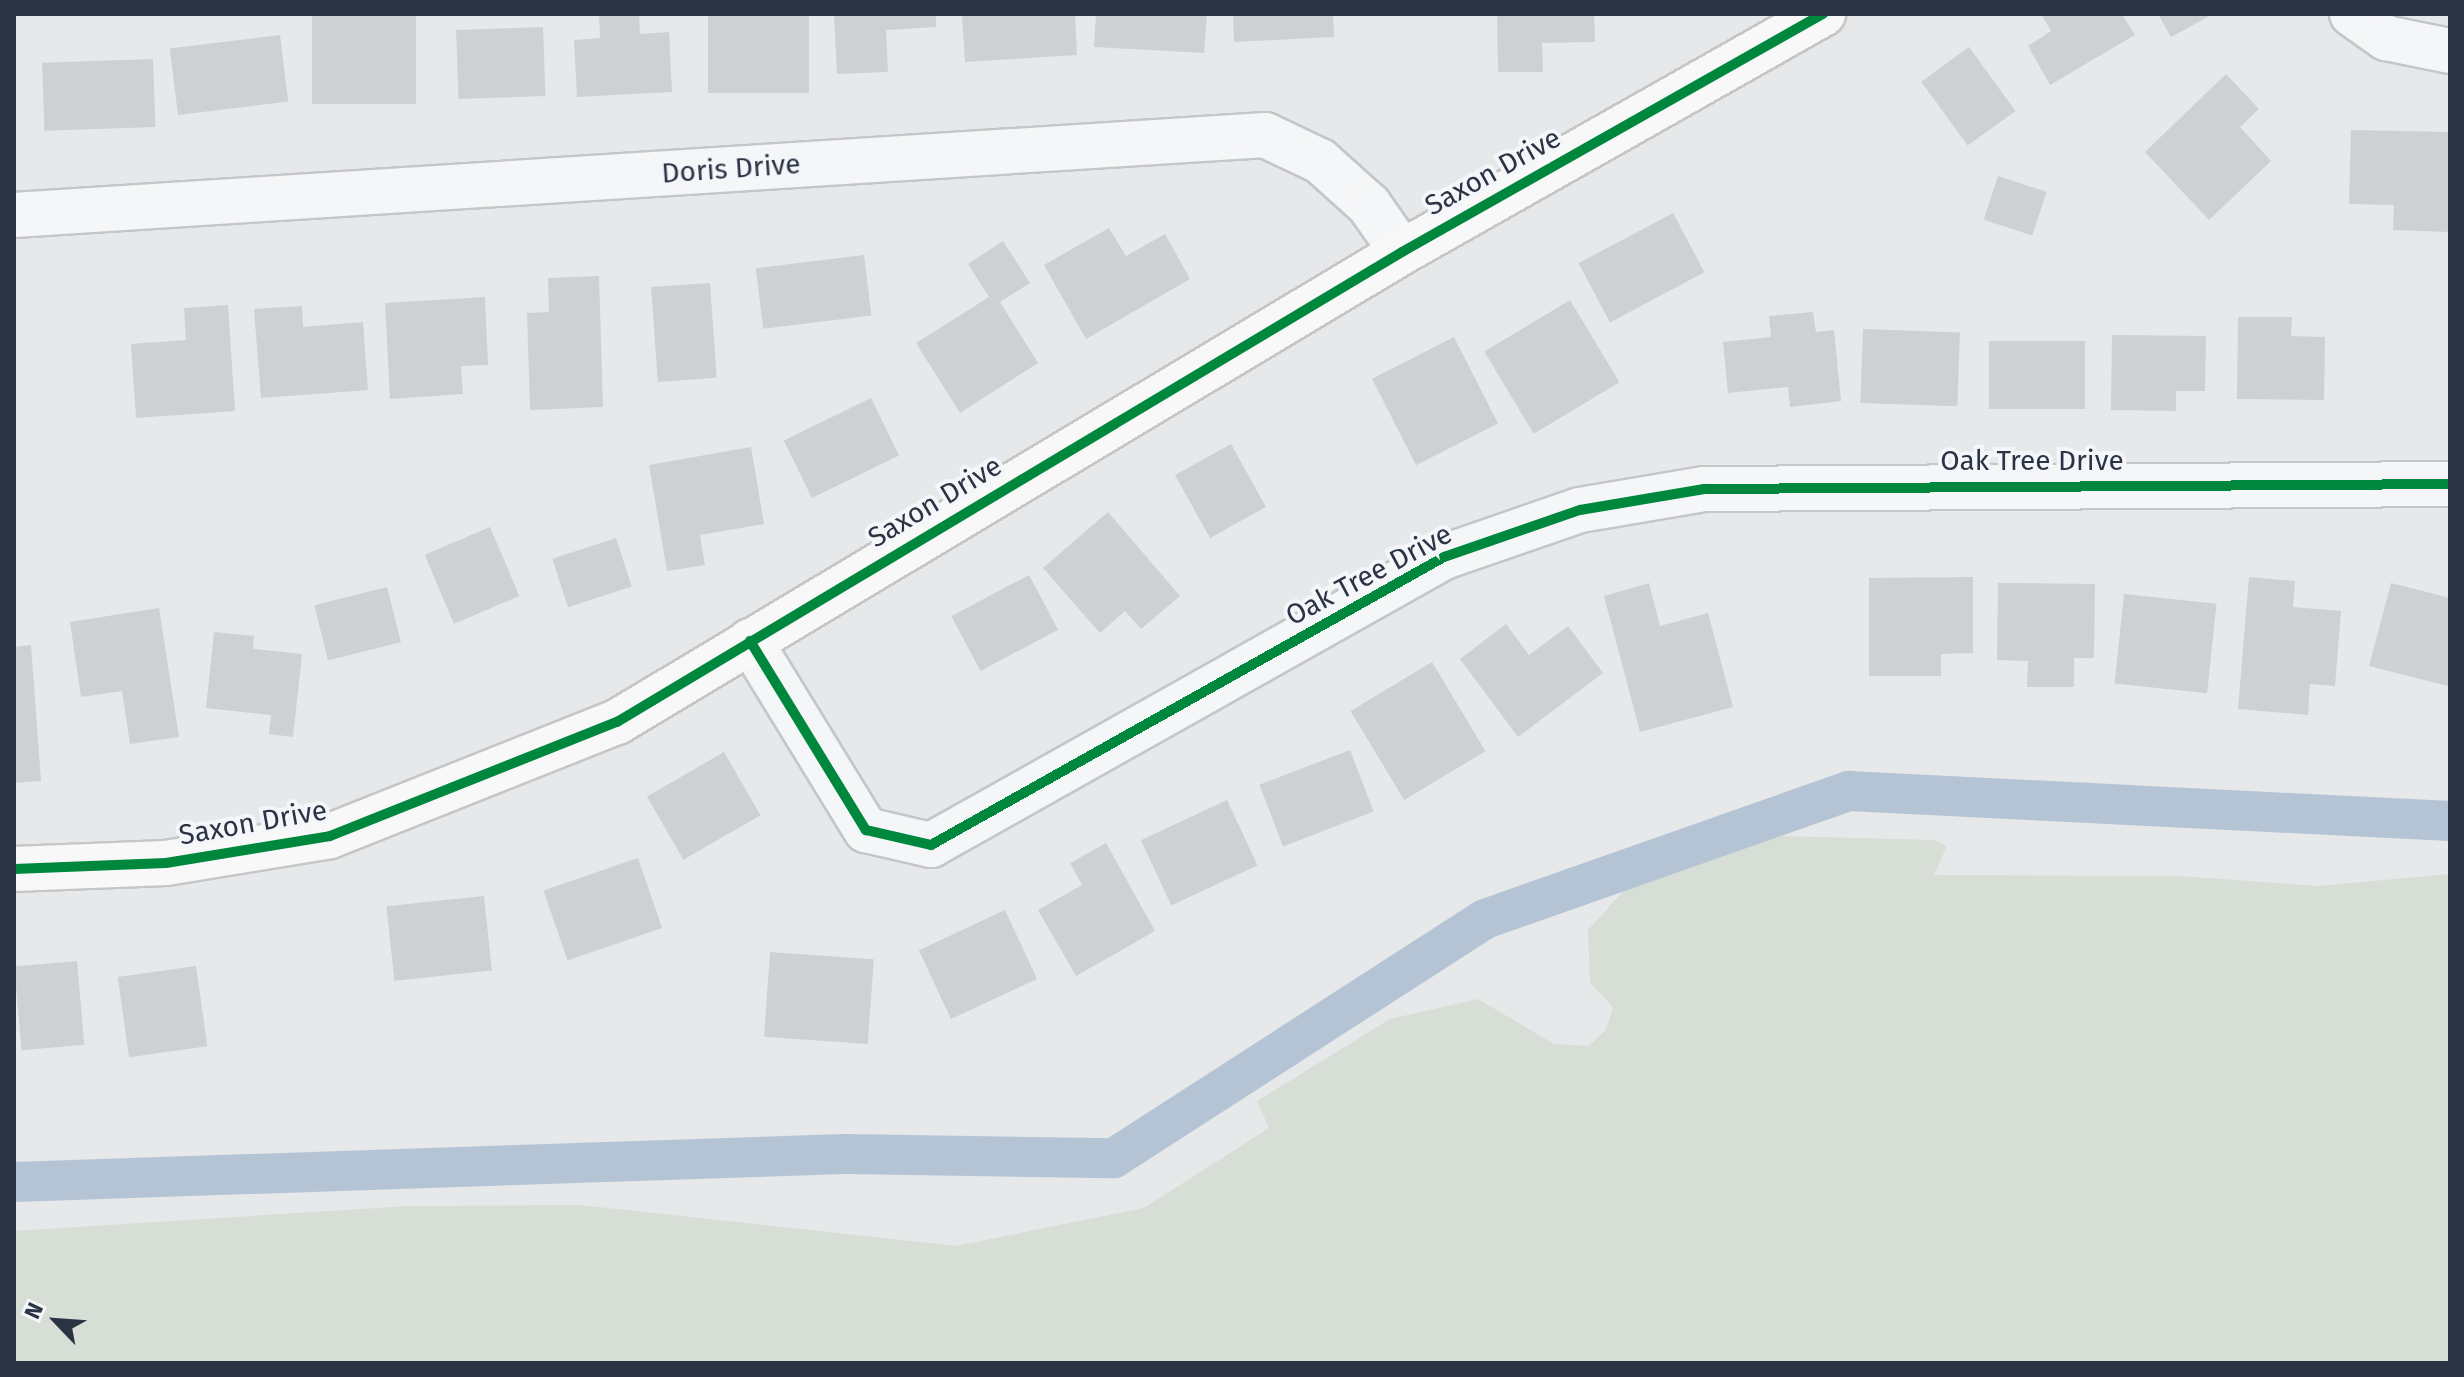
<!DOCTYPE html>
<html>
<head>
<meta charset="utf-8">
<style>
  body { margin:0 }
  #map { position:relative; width:2464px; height:1377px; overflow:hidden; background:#e6e8ea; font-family:"Fira Sans",sans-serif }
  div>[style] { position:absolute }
  .green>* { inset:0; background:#d6ded6 }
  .canal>* { height:40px; margin:-20px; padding:0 20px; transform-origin:20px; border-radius:20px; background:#b4c4d5 }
  .building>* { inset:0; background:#ced0d3; transform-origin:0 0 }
  .roads { filter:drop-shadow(2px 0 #c4c6c8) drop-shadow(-2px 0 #c4c6c8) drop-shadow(0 2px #c4c6c8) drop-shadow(0 -2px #c4c6c8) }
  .street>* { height:44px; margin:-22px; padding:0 22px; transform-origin:22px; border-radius:22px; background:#f5f6f7 }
  .secondary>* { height:44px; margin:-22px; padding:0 22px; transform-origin:22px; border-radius:22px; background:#f8f8f8 }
  .cycleway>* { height:10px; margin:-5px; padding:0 5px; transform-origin:5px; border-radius:5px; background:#00873e }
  span { translate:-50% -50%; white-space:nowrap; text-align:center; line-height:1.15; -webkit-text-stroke:8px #f4f6f9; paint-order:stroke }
  .street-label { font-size:28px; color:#2b3445 }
  .frame { position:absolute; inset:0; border:16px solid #2b3445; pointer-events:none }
  .north { position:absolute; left:16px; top:1281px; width:80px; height:80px; -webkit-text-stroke:6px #f4f6f9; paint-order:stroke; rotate:295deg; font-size:22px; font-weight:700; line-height:32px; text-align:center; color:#2b3445 }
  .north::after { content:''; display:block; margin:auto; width:28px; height:36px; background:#2b3445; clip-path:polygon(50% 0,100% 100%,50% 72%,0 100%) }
</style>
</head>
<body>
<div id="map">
  <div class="green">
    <div style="clip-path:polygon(1775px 836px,1934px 840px,1947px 846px,1934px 875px,2179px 876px,2318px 886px,2450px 874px,2450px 1363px,14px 1363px,14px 1231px,410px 1206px,580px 1205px,956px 1246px,1144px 1208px,1269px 1128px,1257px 1101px,1390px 1019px,1478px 999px,1554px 1044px,1589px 1046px,1606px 1030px,1613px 1007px,1590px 983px,1588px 930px,1626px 888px)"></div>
  </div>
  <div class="canal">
    <div style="left:14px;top:1182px;width:831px;rotate:-1.93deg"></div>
    <div style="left:845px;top:1154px;width:269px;rotate:0.9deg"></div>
    <div style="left:1114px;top:1158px;width:441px;rotate:-32.8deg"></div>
    <div style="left:1485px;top:919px;width:386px;rotate:-19.4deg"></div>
    <div style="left:1849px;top:791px;width:602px;rotate:2.86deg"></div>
  </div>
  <div class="building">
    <div style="left:312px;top:14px;width:104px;height:90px"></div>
    <div style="clip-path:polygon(599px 14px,639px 14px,640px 34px,669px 32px,672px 92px,577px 97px,574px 40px,600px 38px)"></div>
    <div style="left:708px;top:14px;width:101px;height:79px"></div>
    <div style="clip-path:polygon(834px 14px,936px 14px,936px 27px,886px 30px,888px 72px,837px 74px)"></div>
    <div style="clip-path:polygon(962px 14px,1075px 14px,1077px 55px,965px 62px)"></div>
    <div style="clip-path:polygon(1096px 14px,1207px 14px,1204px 53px,1094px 47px)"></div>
    <div style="clip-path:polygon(1233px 14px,1333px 14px,1334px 37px,1234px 42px)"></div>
    <div style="clip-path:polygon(1497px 14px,1594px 14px,1595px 42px,1542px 43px,1543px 72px,1498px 72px)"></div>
    <div style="clip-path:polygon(2041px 14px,2122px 14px,2135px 35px,2050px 85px,2028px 46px,2051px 31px)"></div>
    <div style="clip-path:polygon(2158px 14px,2213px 14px,2171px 37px)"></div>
    <div style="left:543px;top:27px;width:69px;height:87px;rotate:88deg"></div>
    <div style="left:280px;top:35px;width:67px;height:111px;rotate:83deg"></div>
    <div style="left:1969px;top:47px;width:79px;height:59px;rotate:54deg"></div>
    <div style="left:153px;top:59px;width:68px;height:111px;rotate:88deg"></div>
    <div style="clip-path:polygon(2226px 74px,2259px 109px,2240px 127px,2271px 161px,2209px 220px,2145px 152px)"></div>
    <div style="clip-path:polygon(2351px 130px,2450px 132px,2450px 232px,2393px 230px,2394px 205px,2349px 204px)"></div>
    <div style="left:1998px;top:176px;width:51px;height:46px;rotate:18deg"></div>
    <div style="left:1673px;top:213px;width:67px;height:107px;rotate:62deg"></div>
    <div style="clip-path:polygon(1109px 228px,1126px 256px,1165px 234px,1190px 279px,1086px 339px,1044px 265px)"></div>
    <div style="clip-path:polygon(1003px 241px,1030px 283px,1000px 302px,1038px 363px,960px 413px,916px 343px,989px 297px,968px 264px)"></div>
    <div style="left:864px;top:255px;width:61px;height:109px;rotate:83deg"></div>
    <div style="clip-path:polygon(599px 276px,603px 407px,530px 410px,527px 313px,549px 312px,548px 278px)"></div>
    <div style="left:710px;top:283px;width:95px;height:59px;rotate:86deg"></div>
    <div style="clip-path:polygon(485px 297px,488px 365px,461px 366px,463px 394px,390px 399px,385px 303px)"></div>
    <div style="left:1570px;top:300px;width:96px;height:100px;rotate:59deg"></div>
    <div style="clip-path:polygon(228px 305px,235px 411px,136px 418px,131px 344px,186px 340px,184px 308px)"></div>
    <div style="clip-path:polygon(302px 306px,303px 327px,363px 322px,368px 390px,261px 398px,254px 309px)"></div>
    <div style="clip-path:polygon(1813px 312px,1816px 332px,1834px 330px,1841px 401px,1790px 407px,1788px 387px,1728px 393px,1723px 342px,1771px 337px,1769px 316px)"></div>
    <div style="clip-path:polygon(2238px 317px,2292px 317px,2291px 336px,2325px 337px,2324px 400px,2237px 399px)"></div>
    <div style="left:1863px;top:329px;width:97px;height:74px;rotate:2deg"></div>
    <div style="clip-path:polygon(2112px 335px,2206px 336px,2205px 391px,2176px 391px,2176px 411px,2111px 410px)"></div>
    <div style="left:1454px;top:337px;width:97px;height:92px;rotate:63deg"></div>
    <div style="left:1989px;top:341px;width:96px;height:68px"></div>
    <div style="left:871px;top:398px;width:64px;height:97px;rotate:64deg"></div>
    <div style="left:1231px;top:444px;width:72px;height:64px;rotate:61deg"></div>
    <div style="clip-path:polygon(751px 447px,764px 524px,700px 535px,705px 565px,667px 571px,649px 465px)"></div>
    <div style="clip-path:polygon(1108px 512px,1180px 596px,1141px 629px,1125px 611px,1100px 633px,1043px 568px)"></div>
    <div style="left:490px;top:527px;width:75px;height:71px;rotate:67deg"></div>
    <div style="left:616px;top:538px;width:51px;height:67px;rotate:72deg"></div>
    <div style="left:1029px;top:575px;width:62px;height:88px;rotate:62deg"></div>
    <div style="clip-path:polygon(1973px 577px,1973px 653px,1941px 654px,1941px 676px,1869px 676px,1869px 578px)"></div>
    <div style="clip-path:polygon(2249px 577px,2295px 581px,2293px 607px,2341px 611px,2335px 686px,2310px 684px,2308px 715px,2238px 709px)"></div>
    <div style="clip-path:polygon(1649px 583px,1660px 626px,1708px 613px,1733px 707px,1640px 732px,1604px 596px)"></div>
    <div style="clip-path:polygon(1998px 583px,2095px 584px,2094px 658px,2074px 658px,2074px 687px,2027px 687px,2028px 661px,1997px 660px)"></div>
    <div style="clip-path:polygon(2391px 583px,2450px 598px,2448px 686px,2369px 666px)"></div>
    <div style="left:387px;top:587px;width:57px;height:75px;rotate:76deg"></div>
    <div style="left:2124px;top:594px;width:93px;height:90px;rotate:6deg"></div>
    <div style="clip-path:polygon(159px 608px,179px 737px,130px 744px,122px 691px,81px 697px,70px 622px)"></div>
    <div style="clip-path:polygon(1506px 624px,1529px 655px,1568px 626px,1603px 673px,1518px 737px,1460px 659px)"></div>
    <div style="clip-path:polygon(214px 632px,254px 636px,253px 649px,302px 654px,293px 737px,269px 734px,271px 715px,206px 708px)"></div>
    <div style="clip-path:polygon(31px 645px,41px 781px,14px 783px,14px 647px)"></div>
    <div style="left:1432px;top:662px;width:104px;height:95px;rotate:59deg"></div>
    <div style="left:1350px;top:750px;width:66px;height:97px;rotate:69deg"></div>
    <div style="left:724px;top:752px;width:73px;height:89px;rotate:60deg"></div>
    <div style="left:1227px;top:800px;width:72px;height:95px;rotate:65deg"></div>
    <div style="clip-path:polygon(1106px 843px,1155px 931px,1076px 976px,1038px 910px,1082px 885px,1070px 863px)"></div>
    <div style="left:638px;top:858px;width:74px;height:100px;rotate:71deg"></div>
    <div style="left:484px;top:896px;width:75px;height:98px;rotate:84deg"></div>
    <div style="left:1005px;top:910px;width:76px;height:95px;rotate:65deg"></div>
    <div style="left:770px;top:952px;width:104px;height:85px;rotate:4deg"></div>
    <div style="left:77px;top:961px;width:84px;height:63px;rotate:85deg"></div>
    <div style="left:196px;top:966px;width:81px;height:79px;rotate:82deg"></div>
  </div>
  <div class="roads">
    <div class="street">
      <div style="left:2352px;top:14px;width:42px;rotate:35.2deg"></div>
      <div style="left:2386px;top:38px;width:65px;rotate:11.5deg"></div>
      <div style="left:14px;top:215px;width:1254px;rotate:-3.66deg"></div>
      <div style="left:1265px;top:135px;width:61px;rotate:25.3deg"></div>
      <div style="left:1320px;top:161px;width:66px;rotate:41.9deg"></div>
      <div style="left:1369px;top:205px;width:57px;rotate:54.9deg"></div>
      <div style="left:750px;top:641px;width:222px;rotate:58.5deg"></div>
      <div style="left:866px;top:830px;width:67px;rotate:13deg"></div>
      <div style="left:931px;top:845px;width:588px;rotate:-29.31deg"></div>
      <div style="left:1444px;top:557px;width:144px;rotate:-19.1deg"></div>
      <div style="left:1580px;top:510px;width:126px;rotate:-9.6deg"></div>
      <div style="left:1704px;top:489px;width:746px;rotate:-0.38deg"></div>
    </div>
    <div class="secondary">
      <div style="left:14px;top:869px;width:152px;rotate:-2.3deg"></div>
      <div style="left:166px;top:863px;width:166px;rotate:-9.3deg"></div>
      <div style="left:330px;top:836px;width:309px;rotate:-21.7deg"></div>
      <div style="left:617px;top:722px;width:915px;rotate:-30.91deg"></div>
      <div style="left:1402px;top:252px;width:484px;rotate:-29.5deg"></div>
    </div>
  </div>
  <div class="cycleway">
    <div style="left:750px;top:641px;width:222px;rotate:58.5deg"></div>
    <div style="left:866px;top:830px;width:67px;rotate:13deg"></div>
    <div style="left:931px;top:845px;width:588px;rotate:-29.31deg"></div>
    <div style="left:1444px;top:557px;width:144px;rotate:-19.1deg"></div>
    <div style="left:1580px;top:510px;width:126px;rotate:-9.6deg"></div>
    <div style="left:1704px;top:489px;width:746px;rotate:-0.38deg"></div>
    <div style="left:14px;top:869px;width:152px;rotate:-2.3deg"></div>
    <div style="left:166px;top:863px;width:166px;rotate:-9.3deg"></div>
    <div style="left:330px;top:836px;width:309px;rotate:-21.7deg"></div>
    <div style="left:617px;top:722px;width:915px;rotate:-30.91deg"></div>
    <div style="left:1402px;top:252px;width:484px;rotate:-29.5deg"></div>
  </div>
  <div class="street-label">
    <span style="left:731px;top:169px;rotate:-4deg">Doris Drive</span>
    <span style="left:1493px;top:172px;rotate:-29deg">Saxon Drive</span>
    <span style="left:2032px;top:461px">Oak Tree Drive</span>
    <span style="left:935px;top:502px;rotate:-31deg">Saxon Drive</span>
    <span style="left:1369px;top:575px;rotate:-28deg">Oak Tree Drive</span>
    <span style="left:253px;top:823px;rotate:-10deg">Saxon Drive</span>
  </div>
  <div class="frame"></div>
  <div class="north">N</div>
</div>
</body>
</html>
